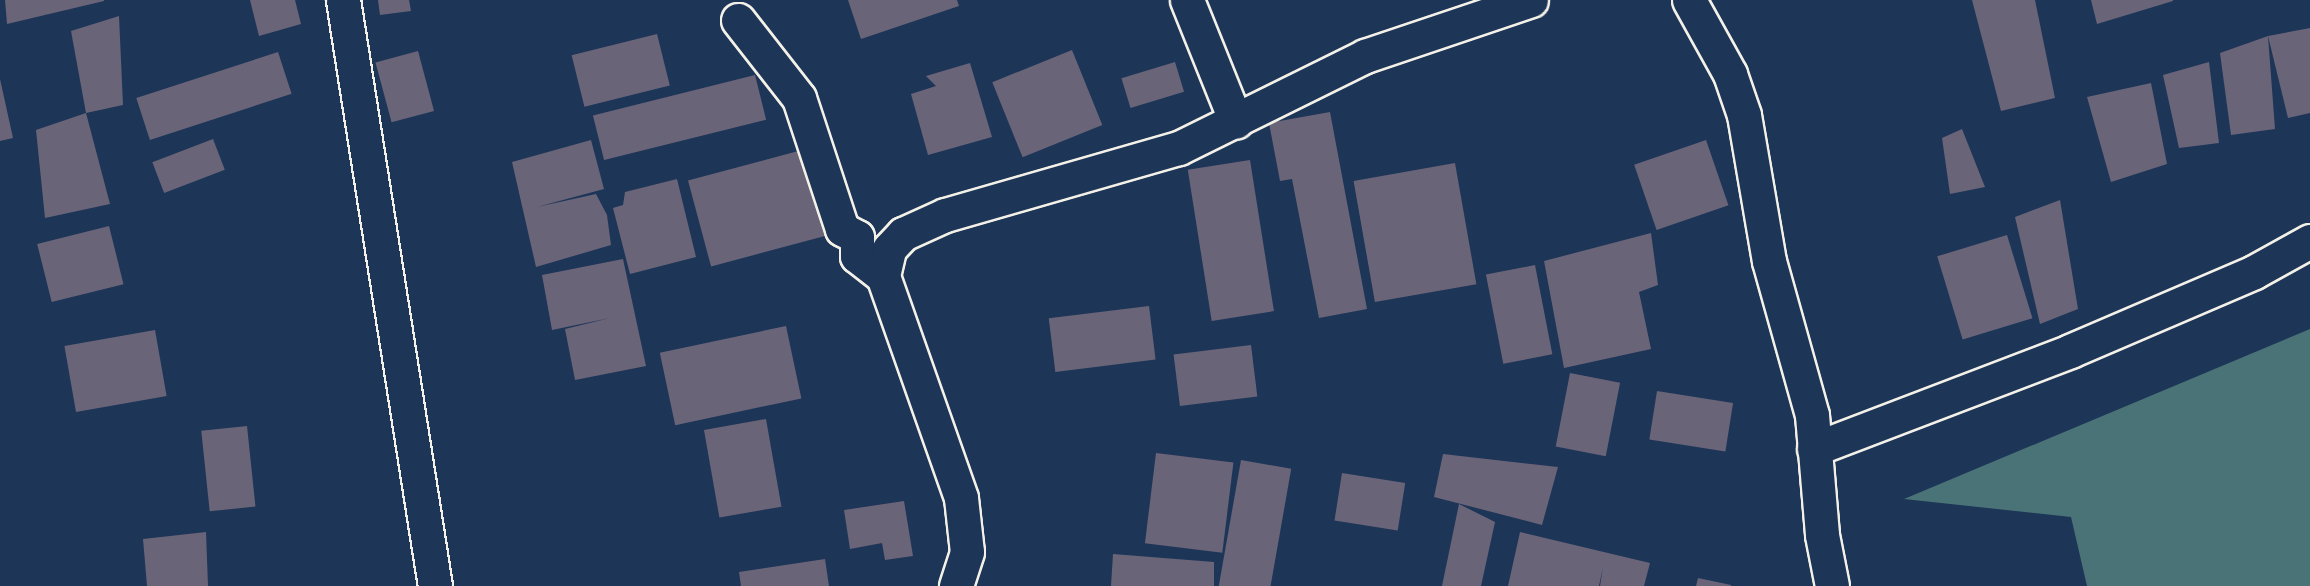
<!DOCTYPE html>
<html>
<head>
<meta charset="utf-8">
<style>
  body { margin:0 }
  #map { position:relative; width:2310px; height:586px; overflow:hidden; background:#1d3557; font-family:Pangolin,sans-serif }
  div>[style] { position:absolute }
  .green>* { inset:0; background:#4a7378 }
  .building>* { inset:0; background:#6a6479; transform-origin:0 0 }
  .roads { filter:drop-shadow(2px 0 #f4f1e8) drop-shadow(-2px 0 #f4f1e8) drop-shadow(0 2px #f4f1e8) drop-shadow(0 -2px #f4f1e8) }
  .street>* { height:33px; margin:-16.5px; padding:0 16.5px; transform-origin:16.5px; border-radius:16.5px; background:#1d3557 }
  span { translate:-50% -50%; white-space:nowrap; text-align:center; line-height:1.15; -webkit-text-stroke:6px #1d3557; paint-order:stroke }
</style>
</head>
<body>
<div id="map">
  <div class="green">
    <div style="clip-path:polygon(2310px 329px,2310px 586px,2087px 586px,2071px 517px,1904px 499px)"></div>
  </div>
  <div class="building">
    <div style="clip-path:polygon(5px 0,104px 0,104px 1px,7px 24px)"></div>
    <div style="clip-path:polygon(250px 0,295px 0,301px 24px,259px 36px)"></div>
    <div style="clip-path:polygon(378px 0,409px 0,411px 11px,380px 15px)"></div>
    <div style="clip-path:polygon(848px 0,957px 0,959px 6px,861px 39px)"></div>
    <div style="clip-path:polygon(1972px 0,2035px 0,2055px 98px,2001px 111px)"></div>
    <div style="clip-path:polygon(2091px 0,2173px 0,2173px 1px,2097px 24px)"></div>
    <div style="clip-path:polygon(119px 16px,123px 105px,86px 113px,71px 31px)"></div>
    <div style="clip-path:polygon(2310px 28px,2310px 113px,2288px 118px,2268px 36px)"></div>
    <div style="left:657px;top:34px;width:53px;height:88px;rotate:76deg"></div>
    <div style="clip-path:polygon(2268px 36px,2275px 129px,2231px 135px,2220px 53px)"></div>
    <div style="left:1072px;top:50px;width:81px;height:86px;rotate:68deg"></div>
    <div style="left:418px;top:51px;width:62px;height:44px;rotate:75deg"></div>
    <div style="left:278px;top:52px;width:44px;height:149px;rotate:72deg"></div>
    <div style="left:1175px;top:62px;width:31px;height:56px;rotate:73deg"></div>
    <div style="clip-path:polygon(2209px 62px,2219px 143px,2179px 148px,2163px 75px)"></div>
    <div style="clip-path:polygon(970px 63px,992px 137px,928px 155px,911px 94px,936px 86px,926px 76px)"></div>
    <div style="left:755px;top:75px;width:46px;height:167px;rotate:76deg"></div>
    <div style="clip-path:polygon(0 79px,13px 138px,0 141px)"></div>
    <div style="clip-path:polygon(2151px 83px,2167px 164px,2111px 182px,2087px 97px)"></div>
    <div style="clip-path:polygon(1330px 112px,1367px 309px,1319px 318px,1292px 179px,1280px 181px,1269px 123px)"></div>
    <div style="clip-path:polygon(86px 113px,110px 204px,45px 218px,36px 130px)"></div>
    <div style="clip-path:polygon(1962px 129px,1985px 187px,1950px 194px,1942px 138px)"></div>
    <div style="left:213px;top:139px;width:33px;height:65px;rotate:69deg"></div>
    <div style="clip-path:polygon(591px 140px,604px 189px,537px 207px,596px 194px,607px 215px,611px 245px,536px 267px,512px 162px)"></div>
    <div style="left:1706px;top:140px;width:69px;height:76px;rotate:71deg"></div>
    <div style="left:802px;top:150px;width:89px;height:118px;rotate:75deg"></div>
    <div style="left:1250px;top:160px;width:153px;height:63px;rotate:81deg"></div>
    <div style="left:1455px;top:163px;width:123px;height:103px;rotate:80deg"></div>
    <div style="clip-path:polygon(677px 179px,696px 257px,630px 274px,613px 208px,623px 205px,625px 192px)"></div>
    <div style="clip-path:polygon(2060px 200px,2078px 309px,2040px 324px,2015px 217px)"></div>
    <div style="left:109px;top:226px;width:60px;height:74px;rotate:76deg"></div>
    <div style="clip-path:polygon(1651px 233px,1658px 285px,1639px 292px,1651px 349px,1564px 368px,1544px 261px)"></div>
    <div style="left:2007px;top:235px;width:87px;height:73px;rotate:73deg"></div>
    <div style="clip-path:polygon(623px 259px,646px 366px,575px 380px,565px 329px,610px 318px,552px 330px,542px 275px)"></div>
    <div style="left:1535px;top:265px;width:91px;height:50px;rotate:79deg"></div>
    <div style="left:1149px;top:306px;width:54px;height:101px;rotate:83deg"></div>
    <div style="left:786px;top:326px;width:74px;height:129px;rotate:78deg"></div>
    <div style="left:155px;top:330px;width:67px;height:92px;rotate:80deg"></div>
    <div style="left:1251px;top:345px;width:52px;height:78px;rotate:83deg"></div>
    <div style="left:1570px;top:373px;width:51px;height:75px;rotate:11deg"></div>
    <div style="left:1657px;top:391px;width:77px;height:49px;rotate:9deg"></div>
    <div style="left:766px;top:419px;width:89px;height:63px;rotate:80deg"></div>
    <div style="left:247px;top:426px;width:81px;height:46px;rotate:84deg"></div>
    <div style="left:1156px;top:453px;width:78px;height:91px;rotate:7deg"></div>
    <div style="clip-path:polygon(1443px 454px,1558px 467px,1542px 525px,1434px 497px)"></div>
    <div style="left:1241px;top:460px;width:51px;height:128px;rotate:10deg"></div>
    <div style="left:1342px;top:473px;width:64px;height:48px;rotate:9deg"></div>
    <div style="clip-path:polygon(904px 501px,913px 556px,885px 560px,882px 543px,850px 549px,844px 510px)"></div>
    <div style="clip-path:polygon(1459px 504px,1495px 522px,1481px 586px,1442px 586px)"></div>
    <div style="clip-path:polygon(206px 532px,208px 586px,147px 586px,143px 539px)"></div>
    <div style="clip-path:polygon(1520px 532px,1650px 563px,1644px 586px,1600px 586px,1603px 567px,1599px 586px,1508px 586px)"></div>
    <div style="clip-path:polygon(1113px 554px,1214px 562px,1214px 586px,1111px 586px)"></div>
    <div style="clip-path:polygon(825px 559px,829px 586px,741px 586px,739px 572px)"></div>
    <div style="clip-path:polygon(1698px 578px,1731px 585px,1731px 586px,1696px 586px)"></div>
  </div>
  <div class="roads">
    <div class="street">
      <div style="left:343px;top:0;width:593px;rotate:81.08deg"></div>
      <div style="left:1187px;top:0;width:131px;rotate:68.1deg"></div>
      <div style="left:1689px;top:0;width:85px;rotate:61deg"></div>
      <div style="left:1730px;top:74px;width:43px;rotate:71.1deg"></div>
      <div style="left:1744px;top:115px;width:148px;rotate:80.3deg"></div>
      <div style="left:1769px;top:261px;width:160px;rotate:74.4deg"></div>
      <div style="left:1812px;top:415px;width:120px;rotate:85.2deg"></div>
      <div style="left:1822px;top:535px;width:52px;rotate:78.9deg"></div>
      <div style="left:738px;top:20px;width:99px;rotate:52deg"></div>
      <div style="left:799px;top:98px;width:138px;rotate:71.8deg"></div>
      <div style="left:842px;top:229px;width:17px;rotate:28deg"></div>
      <div style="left:857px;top:237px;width:19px;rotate:90deg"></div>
      <div style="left:857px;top:256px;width:33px;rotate:38deg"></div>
      <div style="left:883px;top:276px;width:235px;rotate:70.6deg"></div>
      <div style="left:961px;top:498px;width:54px;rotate:83.7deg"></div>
      <div style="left:967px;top:552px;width:36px;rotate:108deg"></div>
      <div style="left:883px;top:276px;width:28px;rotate:-77deg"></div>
      <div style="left:889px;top:249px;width:21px;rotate:-47deg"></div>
      <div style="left:903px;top:234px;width:46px;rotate:-24.3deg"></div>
      <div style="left:945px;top:215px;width:243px;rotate:-16deg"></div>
      <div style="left:1179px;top:148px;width:208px;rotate:-26.3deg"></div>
      <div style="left:1365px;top:56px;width:175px;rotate:-18.6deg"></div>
      <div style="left:1814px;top:449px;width:274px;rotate:-20.9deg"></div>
      <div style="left:2070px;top:351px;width:200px;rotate:-23.2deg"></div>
      <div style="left:2254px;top:272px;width:64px;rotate:-29deg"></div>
    </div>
  </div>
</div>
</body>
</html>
